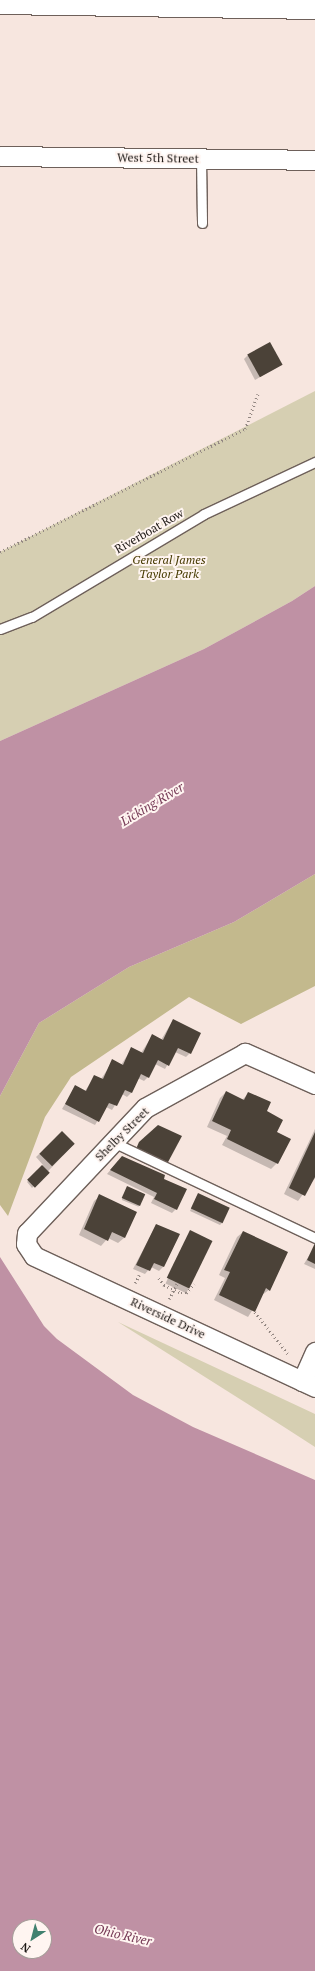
<!DOCTYPE html>
<html>
<head>
<meta charset="utf-8">
<style>
  body { margin:0 }
  #map { position:relative; width:315px; height:1971px; overflow:hidden; background:#f7e6df; font-family:"PT Serif",serif }
  div>[style] { position:absolute }
  .green>* { inset:0; background:#d6cfb2 }
  .forest>* { inset:0; background:#c3b98d }
  .water>* { inset:0; background:#bf91a4 }
  .shadow>* { inset:0; background:#0003; transform-origin:0 0 }
  .building>* { inset:0; background:#4b4238; transform-origin:0 0 }
  .path>* { height:2.5px; margin-top:-1.25px; transform-origin:0; background:repeating-linear-gradient(90deg,#938782 0 1px,transparent 0 4px) }
  .roads { filter:drop-shadow(1px 0 #6e605a) drop-shadow(-1px 0 #6e605a) drop-shadow(0 1px #6e605a) drop-shadow(0 -1px #6e605a) }
  .service>* { height:9px; margin:-4.5px; padding:0 4.5px; transform-origin:4.5px; border-radius:4.5px; background:#fff }
  .minor>* { height:19px; margin:-9.5px; padding:0 9.5px; transform-origin:9.5px; border-radius:9.5px; background:#fff }
  .primary>* { height:22px; margin:-11px; padding:0 11px; transform-origin:11px; border-radius:11px; background:#fff }
  span { translate:-50% -50%; white-space:nowrap; text-align:center; line-height:1.15; -webkit-text-stroke:4px #fff5f1; paint-order:stroke }
  .street-label { font-size:12px; color:#1d1815 }
  .park-label { font-size:12px; color:#463a00; font-style:italic }
  .water-label { font-size:13px; color:#773b57; font-style:italic }
  .north { position:absolute; left:12px; top:1919px; width:40px; height:40px; box-sizing:border-box; background:#fff5f1; border:1px solid #a59d99; border-radius:50%; rotate:216deg; font-size:11px; font-weight:700; line-height:16px; text-align:center; color:#1d1815 }
  .north::after { content:''; display:block; margin:auto; width:14px; height:18px; background:#41816f; clip-path:polygon(50% 0,100% 100%,50% 72%,0 100%) }
</style>
</head>
<body>
<div id="map">
  <div class="green">
    <div style="clip-path:polygon(315px 391px,315px 586px,292px 601px,204px 649px,0 741px,0 552px)"></div>
    <div style="clip-path:polygon(118px 1322px,315px 1414px,315px 1447px,284px 1427px)"></div>
  </div>
  <div class="forest">
    <div style="clip-path:polygon(315px 874px,315px 986px,241px 1024px,189px 997px,71px 1077px,45px 1117px,8px 1216px,0 1205px,0 1096px,39px 1023px,129px 967px,234px 922px)"></div>
  </div>
  <div class="water">
    <div style="clip-path:polygon(315px 586px,315px 874px,234px 922px,129px 967px,39px 1023px,0 1096px,0 741px,204px 649px,292px 601px)"></div>
    <div style="clip-path:polygon(evenodd,0 1257px,44px 1326px,57px 1339px,133px 1395px,193px 1427px,315px 1480px,315px 1971px,0 1971px,0 1257px,20px 1927px,44px 1927px,44px 1951px,20px 1951px,20px 1927px)"></div>
  </div>
  <div class="shadow">
    <div style="clip-path:polygon(248px 355px,281px 365px,255px 380px,244px 359px)"></div>
    <div style="clip-path:polygon(173px 1020px,190px 1053px,186px 1057px,175px 1052px,165px 1069px,155px 1064px,148px 1077px,144px 1081px,138px 1078px,131px 1093px,127px 1097px,122px 1094px,112px 1110px,106px 1107px,95px 1125px,62px 1109px,75px 1087px,85px 1091px,95px 1076px,101px 1079px,113px 1061px,121px 1065px,132px 1048px,141px 1053px,152px 1036px,161px 1040px)"></div>
    <div style="clip-path:polygon(226px 1092px,242px 1100px,249px 1093px,266px 1112px,275px 1132px,277px 1163px,271px 1169px,222px 1145px,227px 1136px,207px 1127px,220px 1098px)"></div>
    <div style="clip-path:polygon(315px 1129px,315px 1178px,298px 1201px,284px 1194px)"></div>
    <div style="clip-path:polygon(62px 1132px,74px 1144px,32px 1188px,27px 1182px,43px 1165px,36px 1157px)"></div>
    <div style="clip-path:polygon(118px 1161px,162px 1180px,176px 1209px,172px 1213px,151px 1203px,154px 1197px,107px 1174px)"></div>
    <div style="left:127px;top:1187px;width:18px;height:14px;rotate:22deg"></div>
    <div style="clip-path:polygon(100px 1196px,136px 1212px,124px 1238px,118px 1243px,108px 1238px,101px 1246px,79px 1235px,94px 1201px)"></div>
    <div style="clip-path:polygon(197px 1196px,222px 1223px,220px 1225px,190px 1211px)"></div>
    <div style="clip-path:polygon(156px 1225px,179px 1235px,163px 1267px,159px 1271px,151px 1267px,145px 1274px,133px 1269px)"></div>
    <div style="left:190px;top:1231px;width:23px;height:58px;rotate:25deg"></div>
    <div style="clip-path:polygon(243px 1232px,269px 1290px,262px 1295px,248px 1317px,214px 1300px,225px 1278px,219px 1275px,237px 1237px)"></div>
    <div style="clip-path:polygon(315px 1246px,315px 1269px,304px 1264px)"></div>
  </div>
  <div class="building">
    <div style="left:270px;top:342px;width:26px;height:26px;rotate:61deg"></div>
    <div style="clip-path:polygon(173px 1019px,201px 1033px,191px 1054px,178px 1048px,169px 1066px,158px 1060px,149px 1078px,141px 1074px,132px 1093px,125px 1090px,117px 1106px,109px 1103px,99px 1122px,65px 1104px,75px 1085px,86px 1091px,94px 1075px,103px 1079px,112px 1059px,123px 1065px,131px 1047px,143px 1053px,152px 1034px,163px 1040px)"></div>
    <div style="clip-path:polygon(226px 1091px,244px 1100px,248px 1092px,271px 1102px,267px 1111px,283px 1120px,277px 1132px,291px 1139px,278px 1164px,227px 1139px,231px 1130px,212px 1121px)"></div>
    <div style="clip-path:polygon(158px 1125px,182px 1136px,167px 1164px,136px 1149px,139px 1142px)"></div>
    <div style="left:62px;top:1131px;width:18px;height:32px;rotate:45deg"></div>
    <div style="clip-path:polygon(315px 1132px,315px 1177px,305px 1196px,289px 1188px)"></div>
    <div style="clip-path:polygon(122px 1156px,165px 1175px,164px 1179px,187px 1189px,177px 1210px,154px 1199px,157px 1193px,110px 1170px)"></div>
    <div style="left:42px;top:1165px;width:11px;height:21px;rotate:45deg"></div>
    <div style="left:127px;top:1186px;width:20px;height:13px;rotate:24deg"></div>
    <div style="left:198px;top:1193px;width:35px;height:17px;rotate:25deg"></div>
    <div style="clip-path:polygon(99px 1194px,137px 1212px,125px 1238px,112px 1232px,108px 1241px,84px 1229px)"></div>
    <div style="clip-path:polygon(156px 1224px,180px 1234px,164px 1267px,154px 1263px,150px 1271px,136px 1265px)"></div>
    <div style="left:190px;top:1230px;width:25px;height:53px;rotate:26deg"></div>
    <div style="clip-path:polygon(243px 1231px,288px 1252px,270px 1291px,266px 1288px,255px 1312px,219px 1295px,230px 1272px,224px 1270px)"></div>
    <div style="clip-path:polygon(315px 1243px,315px 1264px,307px 1260px)"></div>
  </div>
  <div class="path">
    <div style="left:0;top:552px;width:274px;rotate:-26.7deg"></div>
    <div style="left:245px;top:429px;width:37px;rotate:-70deg"></div>
    <div style="left:159px;top:1278px;width:9px;rotate:54deg"></div>
    <div style="left:164px;top:1285px;width:19px;rotate:25deg"></div>
    <div style="left:181px;top:1293px;width:5px"></div>
    <div style="left:186px;top:1293px;width:12px;rotate:-48deg"></div>
    <div style="left:135px;top:1283px;width:9px;rotate:-63deg"></div>
    <div style="left:169px;top:1299px;width:18px;rotate:-63deg"></div>
    <div style="left:255px;top:1312px;width:55px;rotate:51.7deg"></div>
  </div>
  <div class="roads">
    <div class="service">
      <div style="left:201px;top:158px;width:65px;rotate:89.1deg"></div>
      <div style="left:0;top:629px;width:34px;rotate:-21deg"></div>
      <div style="left:32px;top:617px;width:200px;rotate:-30.9deg"></div>
      <div style="left:204px;top:514px;width:123px;rotate:-25.1deg"></div>
      <div style="left:113px;top:1142px;width:224px;rotate:25.4deg"></div>
    </div>
    <div class="minor">
      <div style="left:0;top:156px;width:315px;rotate:0.7deg"></div>
      <div style="left:315px;top:1084px;width:77px;rotate:-156.1deg"></div>
      <div style="left:245px;top:1053px;width:114px;rotate:151.2deg"></div>
      <div style="left:145px;top:1108px;width:172px;rotate:133.3deg"></div>
      <div style="left:27px;top:1233px;width:11px;rotate:95deg"></div>
      <div style="left:26px;top:1244px;width:14px;rotate:56deg"></div>
      <div style="left:34px;top:1256px;width:310px;rotate:25deg"></div>
      <div style="left:302px;top:1381px;width:32px;rotate:-66deg"></div>
    </div>
    <div class="primary">
      <div style="left:0;top:3px;width:315px;rotate:0.9deg"></div>
    </div>
  </div>
  <div class="street-label">
    <span style="left:158px;top:158px;rotate:1deg">West 5th Street</span>
    <span style="left:149px;top:531px;rotate:-30deg">Riverboat Row</span>
    <span style="left:122px;top:1134px;rotate:-45deg">Shelby Street</span>
    <span style="left:168px;top:1318px;rotate:25deg">Riverside Drive</span>
  </div>
  <div class="park-label">
    <span style="left:169px;top:567px">General James<br>Taylor Park</span>
  </div>
  <div class="water-label">
    <span style="left:152px;top:804px;rotate:-31deg">Licking River</span>
    <span style="left:123px;top:1935px;rotate:13deg">Ohio River</span>
  </div>
  <div class="north">N</div>
</div>
</body>
</html>
